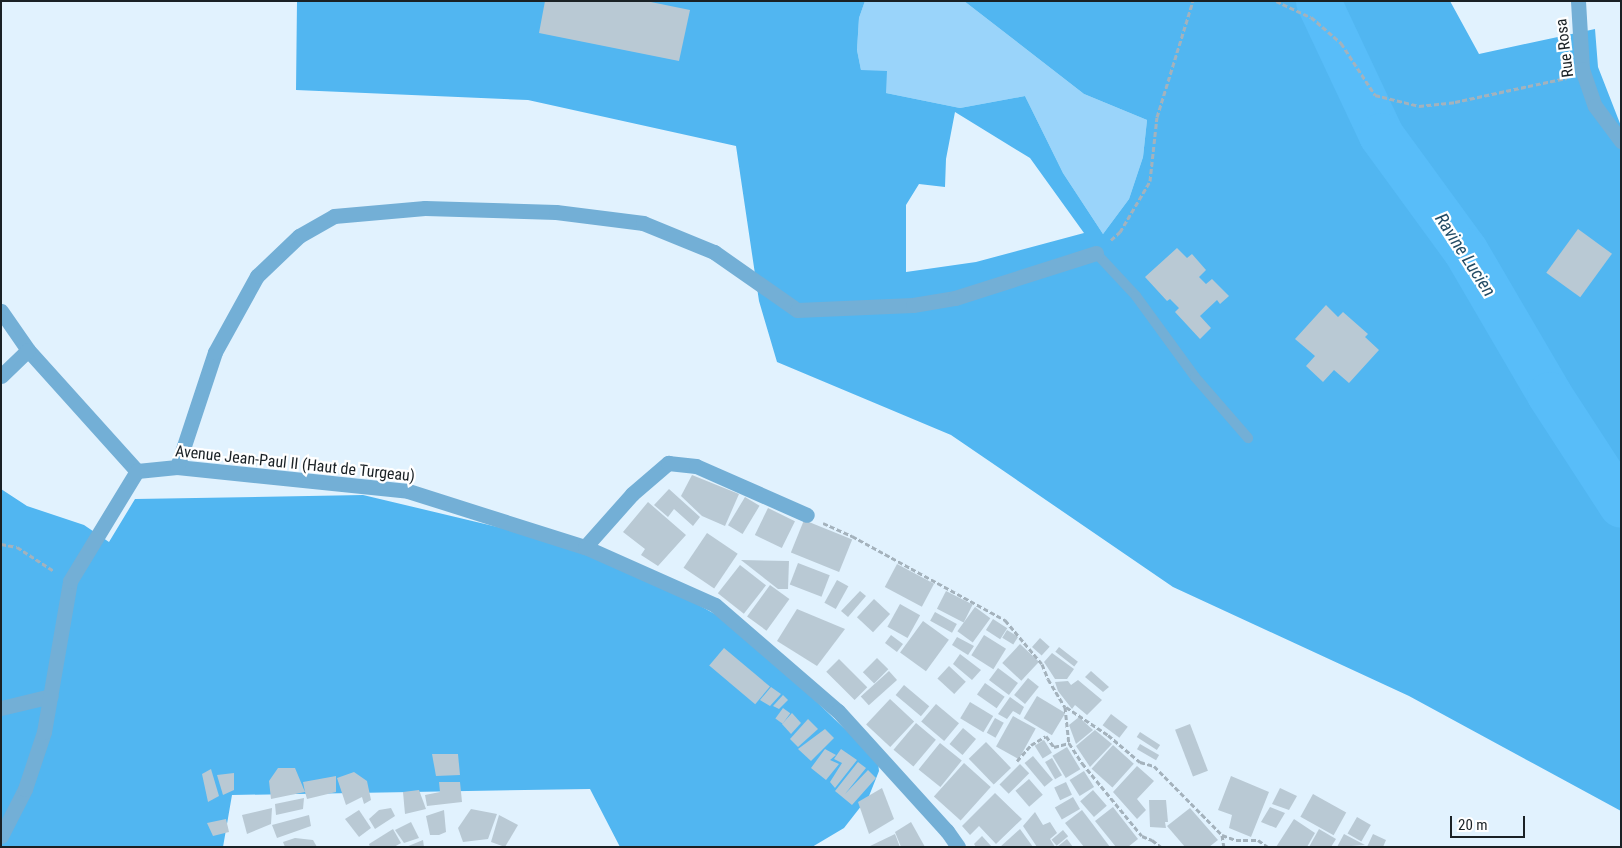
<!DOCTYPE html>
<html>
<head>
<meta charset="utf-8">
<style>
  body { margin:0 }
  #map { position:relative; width:1622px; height:848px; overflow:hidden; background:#e1f2fe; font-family:"Roboto Condensed",sans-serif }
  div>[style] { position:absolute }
  .green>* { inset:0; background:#9ad4fa }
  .forest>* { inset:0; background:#51b6f1 }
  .river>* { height:45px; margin:-22.5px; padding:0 22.5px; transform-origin:22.5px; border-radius:22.5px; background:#58bdf9 }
  .building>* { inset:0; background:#b9c9d4; transform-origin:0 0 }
  .path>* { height:3px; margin-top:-1.5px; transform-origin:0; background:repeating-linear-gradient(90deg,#a4b2bc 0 5px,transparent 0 7.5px) }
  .lane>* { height:10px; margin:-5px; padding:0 5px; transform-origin:5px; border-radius:5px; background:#73afd6 }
  .street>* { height:15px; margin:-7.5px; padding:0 7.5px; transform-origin:7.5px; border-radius:7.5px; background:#73afd6 }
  span { translate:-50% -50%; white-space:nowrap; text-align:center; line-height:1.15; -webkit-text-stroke:4.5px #fff; paint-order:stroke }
  .street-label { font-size:16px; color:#1a2125 }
  .water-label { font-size:18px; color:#234c65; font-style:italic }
  .frame { position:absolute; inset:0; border:2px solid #1a2125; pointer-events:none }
  .scale { position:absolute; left:1450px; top:816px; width:75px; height:22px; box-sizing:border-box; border:2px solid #1a2125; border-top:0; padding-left:6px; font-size:15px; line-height:18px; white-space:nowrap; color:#1a2125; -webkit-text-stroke:4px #fff; paint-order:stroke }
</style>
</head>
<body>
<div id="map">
  <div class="green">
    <div style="clip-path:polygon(865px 1px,964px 1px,1084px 94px,1147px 120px,1143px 157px,1129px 199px,1103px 234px,1063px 173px,1025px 96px,960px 108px,886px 93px,861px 70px,857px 50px,859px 18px)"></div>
  </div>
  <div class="forest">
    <div style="clip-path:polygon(evenodd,297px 1px,865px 1px,859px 18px,857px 50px,861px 70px,887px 71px,886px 93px,960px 108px,1025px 96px,1063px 173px,1103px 234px,1129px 199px,1143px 157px,1147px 120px,1084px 94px,964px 1px,1450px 1px,1479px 54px,1595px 29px,1598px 67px,1621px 126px,1621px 811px,1409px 696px,1173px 587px,951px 435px,777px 362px,759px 301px,736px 146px,528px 100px,296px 90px,297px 1px,955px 112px,1030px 158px,1084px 233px,976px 262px,906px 272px,906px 205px,919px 184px,945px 187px,946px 159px,955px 112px)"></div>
    <div style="clip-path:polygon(1px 489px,27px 506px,84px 525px,109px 542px,135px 499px,363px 495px,603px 552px,740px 628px,878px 761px,879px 771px,869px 796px,844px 828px,812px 847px,620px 847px,590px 789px,232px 795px,223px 847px,1px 847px)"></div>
  </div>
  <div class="river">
    <div style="left:1318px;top:1px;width:148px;rotate:64.8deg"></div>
    <div style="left:1381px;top:135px;width:142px;rotate:53.9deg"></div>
    <div style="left:1465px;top:250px;width:167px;rotate:59.7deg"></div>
    <div style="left:1549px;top:394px;width:132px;rotate:57deg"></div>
  </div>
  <div class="building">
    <div style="clip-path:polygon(545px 1px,646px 1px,690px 10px,679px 61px,539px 33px)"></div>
    <div style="left:1578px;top:229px;width:42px;height:54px;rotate:36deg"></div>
    <div style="clip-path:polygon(1177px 248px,1187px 258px,1192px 254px,1206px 270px,1199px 277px,1206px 284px,1212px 279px,1229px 296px,1220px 304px,1217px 300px,1200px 316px,1211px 328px,1200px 339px,1175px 312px,1179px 308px,1170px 299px,1167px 301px,1145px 277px)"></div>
    <div style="clip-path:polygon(1326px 305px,1338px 317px,1343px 312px,1368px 334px,1365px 337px,1379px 350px,1349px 383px,1334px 370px,1323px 382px,1306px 366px,1315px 356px,1295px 339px)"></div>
    <div style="clip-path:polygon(692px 475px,739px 494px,725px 526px,702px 516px,681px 496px)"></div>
    <div style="clip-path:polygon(669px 489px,700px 517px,693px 526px,674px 509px,668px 517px,654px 505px)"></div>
    <div style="left:745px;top:497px;width:17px;height:33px;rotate:31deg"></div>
    <div style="clip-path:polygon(648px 502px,686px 535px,658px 566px,641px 555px,645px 549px,623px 532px)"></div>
    <div style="left:768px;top:508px;width:30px;height:30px;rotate:26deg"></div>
    <div style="left:804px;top:520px;width:52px;height:35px;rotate:22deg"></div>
    <div style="left:707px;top:533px;width:37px;height:42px;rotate:34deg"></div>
    <div style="clip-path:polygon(741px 560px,789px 561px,788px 589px,778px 589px)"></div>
    <div style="left:798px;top:563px;width:34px;height:23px;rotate:21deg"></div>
    <div style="left:897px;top:564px;width:42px;height:26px;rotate:28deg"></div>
    <div style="left:740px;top:565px;width:33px;height:36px;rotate:38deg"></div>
    <div style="left:837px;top:580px;width:13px;height:26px;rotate:29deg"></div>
    <div style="left:770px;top:585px;width:24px;height:39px;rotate:36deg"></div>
    <div style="clip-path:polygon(860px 591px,866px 596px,848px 617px,841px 611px)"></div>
    <div style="left:946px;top:591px;width:30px;height:20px;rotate:27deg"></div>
    <div style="left:874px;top:599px;width:22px;height:25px;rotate:43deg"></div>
    <div style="left:900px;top:604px;width:23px;height:26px;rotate:29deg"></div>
    <div style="left:975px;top:607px;width:19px;height:30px;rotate:36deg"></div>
    <div style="clip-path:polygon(797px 609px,845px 629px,817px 666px,777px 641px)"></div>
    <div style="left:935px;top:612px;width:25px;height:10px;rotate:29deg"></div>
    <div style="left:993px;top:619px;width:17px;height:13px;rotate:33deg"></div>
    <div style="left:923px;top:621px;width:32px;height:39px;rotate:36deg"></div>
    <div style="left:1007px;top:630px;width:13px;height:9px;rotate:32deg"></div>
    <div style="left:891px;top:635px;width:15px;height:10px;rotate:37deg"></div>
    <div style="left:984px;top:635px;width:26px;height:24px;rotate:32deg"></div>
    <div style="clip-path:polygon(957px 637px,974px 646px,968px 655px,952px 645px)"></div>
    <div style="left:1040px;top:638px;width:13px;height:12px;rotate:42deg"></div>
    <div style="left:1020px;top:644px;width:26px;height:26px;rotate:43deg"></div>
    <div style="left:1059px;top:647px;width:24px;height:6px;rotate:38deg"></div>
    <div style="left:724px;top:648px;width:60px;height:23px;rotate:40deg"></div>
    <div style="clip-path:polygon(1052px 653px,1074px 669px,1067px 679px,1055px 679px,1044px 662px)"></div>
    <div style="clip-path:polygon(960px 654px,981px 670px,972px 680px,953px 664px)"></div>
    <div style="left:877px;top:658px;width:16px;height:20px;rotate:45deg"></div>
    <div style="left:839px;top:659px;width:40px;height:18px;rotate:45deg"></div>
    <div style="left:949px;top:666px;width:23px;height:17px;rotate:43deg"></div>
    <div style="left:998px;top:668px;width:25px;height:15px;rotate:37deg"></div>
    <div style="left:889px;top:671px;width:12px;height:38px;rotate:48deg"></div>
    <div style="clip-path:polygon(1091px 671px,1109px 687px,1103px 692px,1085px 677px)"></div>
    <div style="left:1028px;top:678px;width:14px;height:22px;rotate:39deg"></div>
    <div style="clip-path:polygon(1078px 680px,1102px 700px,1087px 715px,1075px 705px,1072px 709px,1058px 691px,1055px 682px,1068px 681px,1071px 685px)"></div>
    <div style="left:985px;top:683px;width:24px;height:14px;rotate:35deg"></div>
    <div style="left:904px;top:685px;width:33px;height:13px;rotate:40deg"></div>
    <div style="clip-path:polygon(771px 687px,781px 694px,770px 706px,760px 700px)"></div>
    <div style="clip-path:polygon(783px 695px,788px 700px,779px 709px,773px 706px)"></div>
    <div style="left:1037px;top:696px;width:33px;height:26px;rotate:31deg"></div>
    <div style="clip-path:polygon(1010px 697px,1024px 707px,1020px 715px,1013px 711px,1007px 719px,998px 714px)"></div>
    <div style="left:890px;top:699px;width:33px;height:35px;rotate:43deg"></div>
    <div style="left:970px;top:702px;width:27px;height:19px;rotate:31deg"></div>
    <div style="left:936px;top:704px;width:30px;height:23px;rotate:40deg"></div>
    <div style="left:783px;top:708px;width:9px;height:13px;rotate:36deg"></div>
    <div style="clip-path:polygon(792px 713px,801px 723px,791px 734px,782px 724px)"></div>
    <div style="left:1111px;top:714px;width:21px;height:14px;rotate:37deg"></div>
    <div style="left:1013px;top:716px;width:26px;height:35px;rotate:29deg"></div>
    <div style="clip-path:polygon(1079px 717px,1093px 730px,1076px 744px,1069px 725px)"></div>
    <div style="left:995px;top:718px;width:10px;height:17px;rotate:29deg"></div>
    <div style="clip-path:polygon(808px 719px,818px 729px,798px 747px,790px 739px)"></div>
    <div style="left:916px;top:723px;width:26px;height:35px;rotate:40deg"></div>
    <div style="left:1190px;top:724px;width:50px;height:16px;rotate:69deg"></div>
    <div style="left:963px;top:728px;width:17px;height:21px;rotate:40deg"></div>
    <div style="clip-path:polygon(825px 729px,834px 738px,811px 761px,798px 749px)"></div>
    <div style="clip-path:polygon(1095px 730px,1112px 744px,1090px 767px,1076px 746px)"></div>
    <div style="left:1140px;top:732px;width:24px;height:6px;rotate:33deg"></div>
    <div style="left:1044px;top:740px;width:15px;height:11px;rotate:58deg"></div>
    <div style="left:986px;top:742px;width:36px;height:24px;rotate:46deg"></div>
    <div style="left:940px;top:743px;width:28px;height:34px;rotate:39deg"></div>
    <div style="left:1140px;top:744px;width:22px;height:6px;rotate:30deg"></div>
    <div style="left:1113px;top:745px;width:28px;height:32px;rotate:42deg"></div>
    <div style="left:1067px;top:747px;width:26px;height:17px;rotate:59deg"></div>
    <div style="clip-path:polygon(825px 749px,836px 755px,830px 760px,839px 764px,826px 780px,811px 768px)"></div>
    <div style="clip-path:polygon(841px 749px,857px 760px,835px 788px,830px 782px,842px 763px,834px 759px)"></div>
    <div style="clip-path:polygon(432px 754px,458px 754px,460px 775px,436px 776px)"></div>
    <div style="left:1033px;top:756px;width:31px;height:11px;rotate:50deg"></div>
    <div style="left:1052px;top:758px;width:20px;height:8px;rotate:60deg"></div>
    <div style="clip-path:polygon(858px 762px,866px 768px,845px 794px,868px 770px,876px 778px,852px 805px,835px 791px)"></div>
    <div style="left:964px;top:763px;width:36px;height:45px;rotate:42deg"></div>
    <div style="left:1020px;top:764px;width:13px;height:29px;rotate:45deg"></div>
    <div style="clip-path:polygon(1137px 766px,1154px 781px,1137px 799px,1146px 810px,1137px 819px,1113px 792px)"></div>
    <div style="clip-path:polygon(278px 768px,295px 768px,305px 792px,303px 782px,336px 776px,336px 792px,307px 799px,305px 792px,271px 799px,269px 781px)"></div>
    <div style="clip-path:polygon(211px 769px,219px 796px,208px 802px,202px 774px)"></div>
    <div style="left:1084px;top:771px;width:19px;height:17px;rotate:58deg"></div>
    <div style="clip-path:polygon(354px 772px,367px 781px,371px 800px,364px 804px,362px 797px,346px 805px,337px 778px)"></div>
    <div style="clip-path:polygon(234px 773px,234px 790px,223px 795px,217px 775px)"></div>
    <div style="clip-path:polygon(1231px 776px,1269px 792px,1251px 837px,1229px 828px,1232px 815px,1218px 810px)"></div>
    <div style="left:1029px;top:779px;width:21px;height:18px;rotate:49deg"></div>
    <div style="clip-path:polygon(439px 782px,460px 782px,462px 802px,427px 806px,425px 795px,440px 792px)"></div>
    <div style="left:1066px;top:782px;width:14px;height:13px;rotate:65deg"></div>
    <div style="clip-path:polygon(882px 788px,894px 819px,869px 834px,858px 802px)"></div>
    <div style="clip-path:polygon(1280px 788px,1297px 796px,1289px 810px,1272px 804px)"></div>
    <div style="clip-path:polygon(419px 790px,426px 809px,405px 814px,403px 792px)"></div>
    <div style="left:1093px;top:790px;width:21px;height:17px;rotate:49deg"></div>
    <div style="clip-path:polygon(995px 793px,1022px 819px,996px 844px,979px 826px,970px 835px,962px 826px)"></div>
    <div style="left:1313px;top:794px;width:38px;height:26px;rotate:29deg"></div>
    <div style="left:1073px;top:797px;width:14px;height:21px;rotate:60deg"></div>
    <div style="clip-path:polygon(304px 798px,303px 809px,276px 815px,275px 804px)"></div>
    <div style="clip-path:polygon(1149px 800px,1166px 800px,1168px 822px,1165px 822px,1166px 828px,1150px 827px)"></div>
    <div style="clip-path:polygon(1113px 807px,1138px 839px,1128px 847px,1116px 847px,1095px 821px)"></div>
    <div style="clip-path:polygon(1270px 807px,1285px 813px,1276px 828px,1261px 822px)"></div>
    <div style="clip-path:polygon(272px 808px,271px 824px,247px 834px,242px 815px)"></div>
    <div style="clip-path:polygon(391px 808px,395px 816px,375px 829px,369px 819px,379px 810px)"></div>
    <div style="clip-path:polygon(1190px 808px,1218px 840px,1209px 847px,1185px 847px,1167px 826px)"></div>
    <div style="clip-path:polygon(471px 809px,497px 814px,488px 839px,463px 842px,458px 828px)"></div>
    <div style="clip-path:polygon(359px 810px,371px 828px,359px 837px,345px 819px)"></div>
    <div style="clip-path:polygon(444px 810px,446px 832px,439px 835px,430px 835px,426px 816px)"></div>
    <div style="clip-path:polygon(1082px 810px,1110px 847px,1084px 847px,1065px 823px)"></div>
    <div style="clip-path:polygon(1035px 812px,1043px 825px,1050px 822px,1057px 833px,1050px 839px,1055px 847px,1037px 847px,1023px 826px)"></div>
    <div style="clip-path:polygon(309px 815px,311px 826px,277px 838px,272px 825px)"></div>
    <div style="clip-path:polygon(499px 815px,518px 825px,505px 847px,491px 842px)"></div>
    <div style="left:1357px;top:817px;width:16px;height:19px;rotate:30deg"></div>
    <div style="clip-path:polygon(226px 819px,229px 832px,213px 836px,207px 823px)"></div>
    <div style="clip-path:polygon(1294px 819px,1315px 833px,1307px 847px,1276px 847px)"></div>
    <div style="clip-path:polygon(411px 822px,419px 838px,404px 843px,395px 830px)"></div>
    <div style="clip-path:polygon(911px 822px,925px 847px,901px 847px,895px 832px)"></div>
    <div style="clip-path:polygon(393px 829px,401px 843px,394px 847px,370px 847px,369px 844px)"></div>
    <div style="clip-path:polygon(1020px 829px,1033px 847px,1000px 847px)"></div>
    <div style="clip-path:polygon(1319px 829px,1336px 839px,1331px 847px,1309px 847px)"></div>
    <div style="left:1063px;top:830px;width:8px;height:15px;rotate:50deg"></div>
    <div style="clip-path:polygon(895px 834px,900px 847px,868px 847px)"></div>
    <div style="clip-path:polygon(1344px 834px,1365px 845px,1337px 847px)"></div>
    <div style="clip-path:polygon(1373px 834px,1386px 840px,1383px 847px,1367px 847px)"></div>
    <div style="clip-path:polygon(982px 836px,992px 847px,976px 847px,974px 844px)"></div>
    <div style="clip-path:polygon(295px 838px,313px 840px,317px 847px,285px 847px,283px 842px)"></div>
    <div style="clip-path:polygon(1067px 839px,1073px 847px,1057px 847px)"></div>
    <div style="clip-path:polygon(423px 840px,424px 847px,406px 847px)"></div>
  </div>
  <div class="path">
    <div style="left:1276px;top:1px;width:38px;rotate:25deg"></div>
    <div style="left:1311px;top:17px;width:40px;rotate:41deg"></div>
    <div style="left:1341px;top:43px;width:62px;rotate:56.8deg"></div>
    <div style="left:1375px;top:95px;width:45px;rotate:14deg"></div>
    <div style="left:1419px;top:106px;width:36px;rotate:-6deg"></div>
    <div style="left:1455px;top:102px;width:114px;rotate:-12.2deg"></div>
    <div style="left:1111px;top:240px;width:12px;rotate:-42deg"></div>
    <div style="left:1120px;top:232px;width:59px;rotate:-59.5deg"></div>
    <div style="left:1150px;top:181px;width:64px;rotate:-83.8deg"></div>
    <div style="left:1157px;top:117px;width:121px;rotate:-72.8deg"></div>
    <div style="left:823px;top:523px;width:32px;rotate:24deg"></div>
    <div style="left:852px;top:536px;width:175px;rotate:28.8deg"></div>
    <div style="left:1005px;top:620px;width:57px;rotate:49.9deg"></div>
    <div style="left:1042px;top:664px;width:16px;rotate:68deg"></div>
    <div style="left:1048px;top:679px;width:33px;rotate:59deg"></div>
    <div style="left:1065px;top:707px;width:36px;rotate:84deg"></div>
    <div style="left:1069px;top:743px;width:24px;rotate:57deg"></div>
    <div style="left:1082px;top:763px;width:94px;rotate:50.6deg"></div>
    <div style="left:1142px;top:836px;width:11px;rotate:22deg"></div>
    <div style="left:1152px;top:840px;width:11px;rotate:38deg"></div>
    <div style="left:1px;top:544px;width:16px;rotate:11deg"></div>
    <div style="left:17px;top:547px;width:44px;rotate:33deg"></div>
    <div style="left:1066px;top:707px;width:50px;rotate:33.7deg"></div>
    <div style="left:1108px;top:735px;width:42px;rotate:40.2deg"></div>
    <div style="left:1140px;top:762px;width:15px;rotate:16deg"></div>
    <div style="left:1154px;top:766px;width:97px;rotate:45.4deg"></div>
    <div style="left:1222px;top:835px;width:15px;rotate:20deg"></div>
    <div style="left:1236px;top:840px;width:22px"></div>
    <div style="left:1258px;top:840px;width:12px;rotate:35deg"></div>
    <div style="left:1017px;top:761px;width:21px;rotate:-49deg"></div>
    <div style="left:1031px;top:745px;width:17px;rotate:-31deg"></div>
    <div style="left:1046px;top:736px;width:14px;rotate:54deg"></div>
    <div style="left:1054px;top:747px;width:16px;rotate:-15deg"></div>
    <div style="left:1222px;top:835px;width:12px;rotate:81deg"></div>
  </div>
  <div class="lane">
    <div style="left:1096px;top:253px;width:59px;rotate:47.1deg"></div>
    <div style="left:1136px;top:296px;width:100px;rotate:53.9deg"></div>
    <div style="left:1195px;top:377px;width:81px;rotate:49deg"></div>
  </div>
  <div class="street">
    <div style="left:1578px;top:1px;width:68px;rotate:86.6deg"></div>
    <div style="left:1582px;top:69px;width:39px;rotate:71deg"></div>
    <div style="left:1595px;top:106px;width:44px;rotate:53.4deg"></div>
    <div style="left:1px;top:311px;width:47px;rotate:55.3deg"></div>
    <div style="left:28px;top:350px;width:163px;rotate:48deg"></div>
    <div style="left:137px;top:471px;width:40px;rotate:-5.7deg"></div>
    <div style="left:177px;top:467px;width:232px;rotate:5.9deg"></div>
    <div style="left:408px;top:491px;width:186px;rotate:17.6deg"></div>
    <div style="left:585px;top:547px;width:142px;rotate:24deg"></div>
    <div style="left:715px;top:605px;width:162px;rotate:40.8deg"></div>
    <div style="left:838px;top:711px;width:162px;rotate:47.8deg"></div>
    <div style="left:947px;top:831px;width:19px;rotate:55deg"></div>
    <div style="left:1px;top:376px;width:37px;rotate:-44deg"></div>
    <div style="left:177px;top:467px;width:121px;rotate:-71.7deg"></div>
    <div style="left:215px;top:352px;width:87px;rotate:-61.1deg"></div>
    <div style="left:257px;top:276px;width:58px;rotate:-43.6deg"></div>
    <div style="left:299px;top:236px;width:40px;rotate:-29.7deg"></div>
    <div style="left:334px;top:216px;width:91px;rotate:-5deg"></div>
    <div style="left:425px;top:208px;width:131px;rotate:1.7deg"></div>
    <div style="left:556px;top:212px;width:88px;rotate:7.2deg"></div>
    <div style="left:643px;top:223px;width:77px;rotate:22.2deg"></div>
    <div style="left:714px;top:252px;width:101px;rotate:34.9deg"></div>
    <div style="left:797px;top:310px;width:116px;rotate:-2.5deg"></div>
    <div style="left:913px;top:305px;width:43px;rotate:-9.5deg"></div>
    <div style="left:955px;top:298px;width:148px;rotate:-17.7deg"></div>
    <div style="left:585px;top:547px;width:71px;rotate:-48.4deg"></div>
    <div style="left:632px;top:494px;width:48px;rotate:-40.7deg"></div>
    <div style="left:668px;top:463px;width:28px;rotate:6deg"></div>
    <div style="left:696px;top:466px;width:121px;rotate:23.8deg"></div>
    <div style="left:1px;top:708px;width:51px;rotate:-13.5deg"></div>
    <div style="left:1px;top:836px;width:53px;rotate:-62.9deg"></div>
    <div style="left:25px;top:789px;width:60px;rotate:-71.6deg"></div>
    <div style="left:44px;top:732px;width:153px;rotate:-80.2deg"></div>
    <div style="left:70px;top:581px;width:129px;rotate:-58.7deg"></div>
  </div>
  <div class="street-label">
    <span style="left:1565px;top:48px;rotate:-97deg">Rue Rosa</span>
    <span style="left:295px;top:464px;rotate:6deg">Avenue Jean-Paul II (Haut de Turgeau)</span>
  </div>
  <div class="water-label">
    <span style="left:1465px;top:255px;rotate:57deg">Ravine Lucien</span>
  </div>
  <div class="frame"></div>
  <div class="scale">20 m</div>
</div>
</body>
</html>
